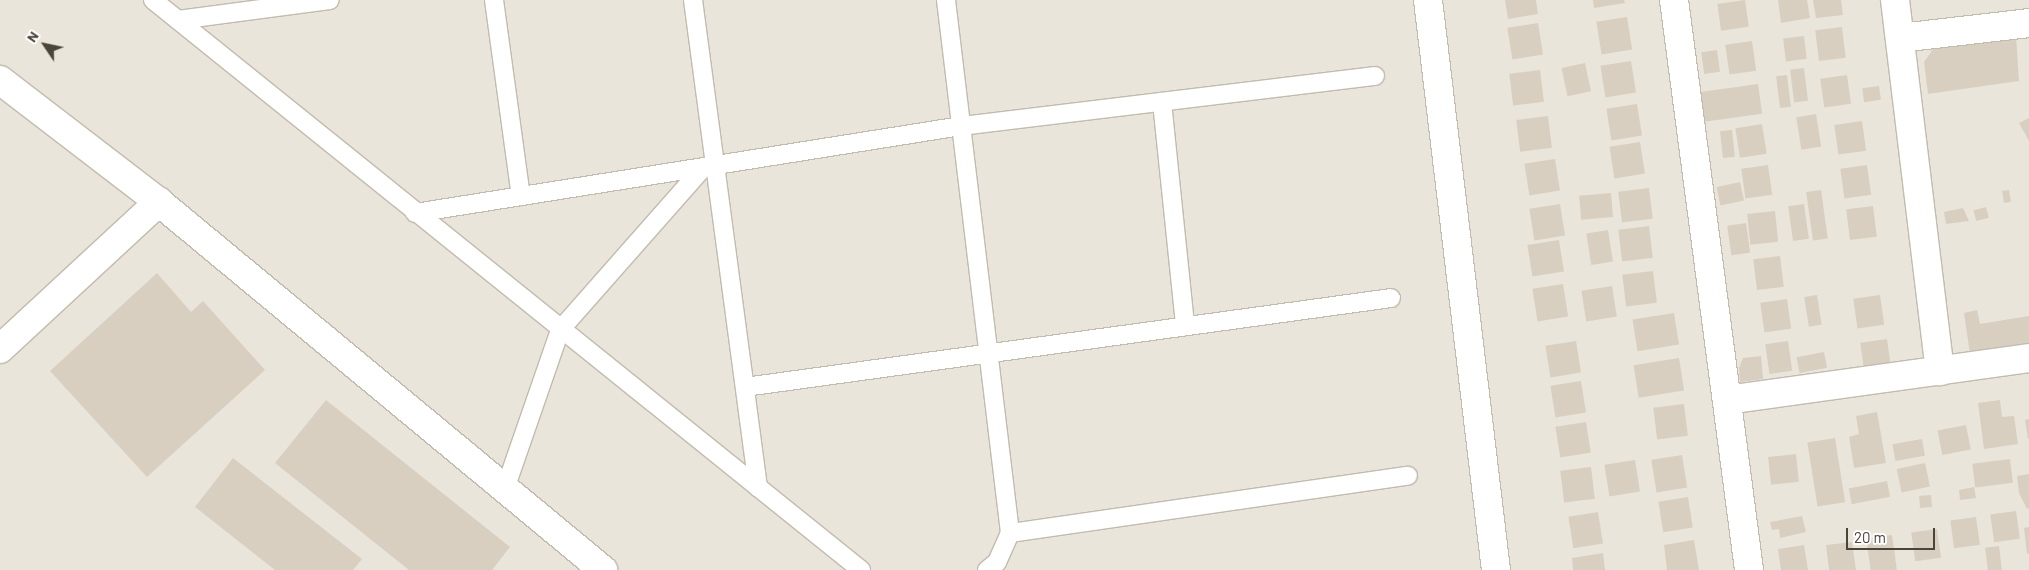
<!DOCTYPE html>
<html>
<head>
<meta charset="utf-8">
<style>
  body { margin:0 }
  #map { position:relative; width:2029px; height:570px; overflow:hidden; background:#f6f3ec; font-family:Barlow,sans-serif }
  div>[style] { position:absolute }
  .residential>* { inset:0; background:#eae5da; transform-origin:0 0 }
  .building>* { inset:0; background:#d8cfc1; transform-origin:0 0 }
  .roads { filter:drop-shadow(1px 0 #c2bbae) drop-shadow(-1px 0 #c2bbae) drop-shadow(0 1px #c2bbae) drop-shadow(0 -1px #c2bbae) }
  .service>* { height:18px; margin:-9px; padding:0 9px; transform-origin:9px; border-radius:9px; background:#fff }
  .minor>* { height:28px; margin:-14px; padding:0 14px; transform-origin:14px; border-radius:14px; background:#fff }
  .tertiary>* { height:28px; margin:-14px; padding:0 14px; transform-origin:14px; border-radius:14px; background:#fff }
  span { translate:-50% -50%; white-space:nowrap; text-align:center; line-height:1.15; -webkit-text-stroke:5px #fff; paint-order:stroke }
  .north { position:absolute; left:20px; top:20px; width:50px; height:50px; -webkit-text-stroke:4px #fff; paint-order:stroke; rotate:304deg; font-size:14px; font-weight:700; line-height:20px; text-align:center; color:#4b4439 }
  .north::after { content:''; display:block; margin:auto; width:18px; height:22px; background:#4b4439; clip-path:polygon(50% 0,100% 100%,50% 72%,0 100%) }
  .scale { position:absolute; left:1846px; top:528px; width:89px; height:22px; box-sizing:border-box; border:2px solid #4b4439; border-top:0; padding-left:6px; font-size:15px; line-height:18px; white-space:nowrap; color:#4b4439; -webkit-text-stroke:4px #fff; paint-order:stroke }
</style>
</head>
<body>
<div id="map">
  <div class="residential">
    <div style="left:0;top:0;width:2029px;height:570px"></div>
  </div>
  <div class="building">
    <div style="clip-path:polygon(1505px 0,1536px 0,1538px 14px,1508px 19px)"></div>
    <div style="clip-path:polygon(1593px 0,1624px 0,1625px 3px,1594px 8px)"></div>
    <div style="left:1745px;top:0;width:27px;height:28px;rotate:82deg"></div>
    <div style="clip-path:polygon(1778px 0,1807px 0,1810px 18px,1781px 23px)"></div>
    <div style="clip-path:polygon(1813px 0,1841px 0,1843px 15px,1816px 18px)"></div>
    <div style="left:1627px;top:17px;width:33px;height:31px;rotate:81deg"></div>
    <div style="left:1538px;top:23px;width:32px;height:31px;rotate:81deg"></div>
    <div style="left:1842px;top:27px;width:31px;height:27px;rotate:83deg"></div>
    <div style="left:1804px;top:36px;width:23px;height:21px;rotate:83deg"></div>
    <div style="clip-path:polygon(2016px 36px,2019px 81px,1928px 94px,1924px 62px,1933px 49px)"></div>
    <div style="left:1752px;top:41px;width:30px;height:27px;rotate:82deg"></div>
    <div style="left:1717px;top:50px;width:22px;height:16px;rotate:82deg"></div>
    <div style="left:1631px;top:61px;width:32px;height:31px;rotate:81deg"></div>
    <div style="left:1585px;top:63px;width:29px;height:24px;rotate:78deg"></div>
    <div style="left:1804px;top:68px;width:33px;height:14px;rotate:83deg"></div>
    <div style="left:1540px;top:70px;width:32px;height:31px;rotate:83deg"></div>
    <div style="left:1787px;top:75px;width:32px;height:11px;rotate:83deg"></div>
    <div style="left:1847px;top:75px;width:29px;height:27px;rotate:82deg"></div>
    <div style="left:1758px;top:84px;width:30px;height:60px;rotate:82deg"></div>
    <div style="left:1879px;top:86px;width:14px;height:17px;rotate:82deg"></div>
    <div style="left:1637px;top:104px;width:32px;height:31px;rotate:81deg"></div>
    <div style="left:1816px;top:114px;width:33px;height:20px;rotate:81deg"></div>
    <div style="left:1548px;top:116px;width:32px;height:32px;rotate:83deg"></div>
    <div style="clip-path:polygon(2029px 118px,2029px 141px,2019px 123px)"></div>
    <div style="left:1862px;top:121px;width:30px;height:28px;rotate:82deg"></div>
    <div style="left:1762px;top:124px;width:30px;height:27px;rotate:81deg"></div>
    <div style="left:1732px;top:130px;width:27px;height:12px;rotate:84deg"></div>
    <div style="left:1640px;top:142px;width:32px;height:31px;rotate:81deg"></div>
    <div style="left:1555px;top:159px;width:32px;height:31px;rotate:81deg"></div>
    <div style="left:1768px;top:165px;width:30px;height:27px;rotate:82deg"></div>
    <div style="left:1867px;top:165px;width:30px;height:27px;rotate:82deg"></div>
    <div style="left:1740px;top:182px;width:19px;height:24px;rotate:78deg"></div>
    <div style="left:1649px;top:188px;width:31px;height:31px;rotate:83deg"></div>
    <div style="left:1821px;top:190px;width:49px;height:15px;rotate:82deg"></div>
    <div style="left:2009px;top:190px;width:12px;height:7px;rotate:81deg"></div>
    <div style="left:1611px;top:193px;width:24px;height:32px;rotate:85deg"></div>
    <div style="left:1560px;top:204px;width:32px;height:31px;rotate:81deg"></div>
    <div style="left:1804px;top:204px;width:35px;height:16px;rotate:82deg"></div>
    <div style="left:1873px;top:206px;width:31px;height:27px;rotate:83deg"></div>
    <div style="left:1986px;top:207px;width:11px;height:13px;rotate:75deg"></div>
    <div style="clip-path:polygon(1963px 208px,1969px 221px,1946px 224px,1944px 212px)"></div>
    <div style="left:1775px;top:211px;width:31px;height:28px;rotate:84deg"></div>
    <div style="left:1746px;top:223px;width:30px;height:19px;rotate:82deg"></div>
    <div style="left:1649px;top:226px;width:32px;height:31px;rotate:83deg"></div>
    <div style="left:1608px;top:230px;width:32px;height:22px;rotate:81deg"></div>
    <div style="left:1559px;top:240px;width:32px;height:32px;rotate:81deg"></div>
    <div style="left:1780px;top:256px;width:31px;height:27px;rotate:83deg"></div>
    <div style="left:1653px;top:271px;width:32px;height:31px;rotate:83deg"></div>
    <div style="clip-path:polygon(157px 273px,191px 312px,203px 301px,265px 370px,147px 477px,50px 371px)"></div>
    <div style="left:1563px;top:284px;width:33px;height:31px;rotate:81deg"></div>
    <div style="left:1612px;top:286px;width:31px;height:31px;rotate:81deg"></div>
    <div style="left:1817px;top:295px;width:30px;height:13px;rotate:81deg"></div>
    <div style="left:1880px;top:295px;width:30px;height:27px;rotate:82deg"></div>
    <div style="left:1787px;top:299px;width:30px;height:27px;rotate:82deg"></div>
    <div style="clip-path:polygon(1977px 310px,1980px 324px,2029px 316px,2029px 344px,1970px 354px,1964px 313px)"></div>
    <div style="left:1674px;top:313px;width:32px;height:42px;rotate:81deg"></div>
    <div style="left:1887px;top:339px;width:30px;height:27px;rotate:82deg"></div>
    <div style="left:1576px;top:341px;width:32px;height:31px;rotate:81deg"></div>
    <div style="left:1788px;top:341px;width:30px;height:23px;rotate:82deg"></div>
    <div style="left:1824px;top:352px;width:16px;height:28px;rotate:79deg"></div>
    <div style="clip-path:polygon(1761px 356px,1763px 379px,1740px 382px,1739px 368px,1743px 358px)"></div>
    <div style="left:1679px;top:358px;width:33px;height:46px;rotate:81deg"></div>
    <div style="left:1581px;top:381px;width:32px;height:31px;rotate:81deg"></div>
    <div style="clip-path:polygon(326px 400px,510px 547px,492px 570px,409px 570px,275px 463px)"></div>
    <div style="clip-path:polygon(2000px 400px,2002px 417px,2014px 416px,2018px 444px,1984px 449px,1978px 403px)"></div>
    <div style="left:1684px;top:404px;width:32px;height:31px;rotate:83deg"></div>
    <div style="clip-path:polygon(1877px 412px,1886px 463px,1854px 468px,1849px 437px,1859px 434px,1856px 416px)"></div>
    <div style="clip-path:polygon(2029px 419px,2029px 438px,2028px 439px,2025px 420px)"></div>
    <div style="left:1586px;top:422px;width:31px;height:31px;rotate:81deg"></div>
    <div style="left:1966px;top:425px;width:25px;height:29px;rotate:79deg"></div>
    <div style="left:1835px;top:438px;width:65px;height:28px;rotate:81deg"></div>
    <div style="left:1922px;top:439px;width:17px;height:30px;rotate:80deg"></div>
    <div style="left:1796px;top:454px;width:28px;height:28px;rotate:84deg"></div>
    <div style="left:1682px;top:455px;width:33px;height:31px;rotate:81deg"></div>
    <div style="clip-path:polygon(233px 458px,362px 559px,353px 570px,275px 570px,195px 507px)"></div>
    <div style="left:2010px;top:459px;width:24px;height:38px;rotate:83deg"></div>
    <div style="left:1635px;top:460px;width:32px;height:31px;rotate:81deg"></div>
    <div style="left:1925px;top:463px;width:24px;height:29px;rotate:78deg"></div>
    <div style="left:1591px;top:467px;width:32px;height:31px;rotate:83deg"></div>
    <div style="clip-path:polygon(2029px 474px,2029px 508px,2027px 509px,2019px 493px,2017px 476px)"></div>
    <div style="left:1887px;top:481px;width:16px;height:39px;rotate:79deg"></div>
    <div style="clip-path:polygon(1974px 487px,1976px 498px,1960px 500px,1959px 490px)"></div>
    <div style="left:1931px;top:495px;width:12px;height:12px;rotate:85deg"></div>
    <div style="left:1688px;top:497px;width:31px;height:30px;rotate:81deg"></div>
    <div style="left:2016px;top:511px;width:28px;height:26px;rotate:82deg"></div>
    <div style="left:1598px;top:512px;width:32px;height:30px;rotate:81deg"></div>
    <div style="clip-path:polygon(1802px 516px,1806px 532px,1780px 538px,1779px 529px,1772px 530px,1770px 522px)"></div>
    <div style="left:1976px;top:517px;width:28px;height:26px;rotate:82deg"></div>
    <div style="clip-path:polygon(2029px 527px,2029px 553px,2027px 554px,2024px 528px)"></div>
    <div style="left:1937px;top:529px;width:29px;height:26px;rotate:82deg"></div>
    <div style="left:1892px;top:535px;width:35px;height:26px;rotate:82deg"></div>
    <div style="clip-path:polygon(1694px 540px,1699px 570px,1667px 570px,1664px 545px)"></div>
    <div style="clip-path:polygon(1852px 542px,1856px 570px,1829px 570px,1826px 545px)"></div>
    <div style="clip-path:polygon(1804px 545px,1808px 570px,1781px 570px,1778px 549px)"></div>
    <div style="left:1999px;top:546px;width:24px;height:14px;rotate:83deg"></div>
    <div style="clip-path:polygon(1603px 553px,1605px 570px,1573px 570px,1572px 558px)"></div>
  </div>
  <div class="roads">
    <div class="service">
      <div style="left:153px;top:0;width:909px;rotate:38.84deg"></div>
      <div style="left:494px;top:0;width:198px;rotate:82.2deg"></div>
      <div style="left:693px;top:0;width:492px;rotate:82.4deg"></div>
      <div style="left:946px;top:0;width:537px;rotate:83.15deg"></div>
      <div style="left:1010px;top:533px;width:32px;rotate:114deg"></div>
      <div style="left:997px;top:562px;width:13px;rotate:141deg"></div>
      <div style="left:178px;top:20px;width:153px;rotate:-7.5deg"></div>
      <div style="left:1162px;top:102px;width:224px;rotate:84.1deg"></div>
      <div style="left:415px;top:213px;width:553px;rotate:-9.05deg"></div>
      <div style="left:961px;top:126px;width:417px;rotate:-6.9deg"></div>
      <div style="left:745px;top:387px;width:652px;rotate:-7.84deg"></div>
      <div style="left:505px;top:489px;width:168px;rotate:-70.9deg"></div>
      <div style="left:560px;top:330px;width:216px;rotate:-48.6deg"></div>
      <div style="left:1010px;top:533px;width:402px;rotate:-8.2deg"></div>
    </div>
    <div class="minor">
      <div style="left:1674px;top:0;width:575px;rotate:82.5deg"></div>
      <div style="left:1895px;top:0;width:374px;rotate:83.1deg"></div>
      <div style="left:1900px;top:38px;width:130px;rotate:-6.6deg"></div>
      <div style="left:0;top:80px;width:200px;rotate:37.5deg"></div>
      <div style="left:159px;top:202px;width:577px;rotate:39.65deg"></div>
      <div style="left:0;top:349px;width:217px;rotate:-42.8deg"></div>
      <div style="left:1727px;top:400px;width:305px;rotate:-7.9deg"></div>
    </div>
    <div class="tertiary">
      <div style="left:1428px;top:0;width:574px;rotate:83.2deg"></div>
    </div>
  </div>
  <div class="north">N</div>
  <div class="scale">20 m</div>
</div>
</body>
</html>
